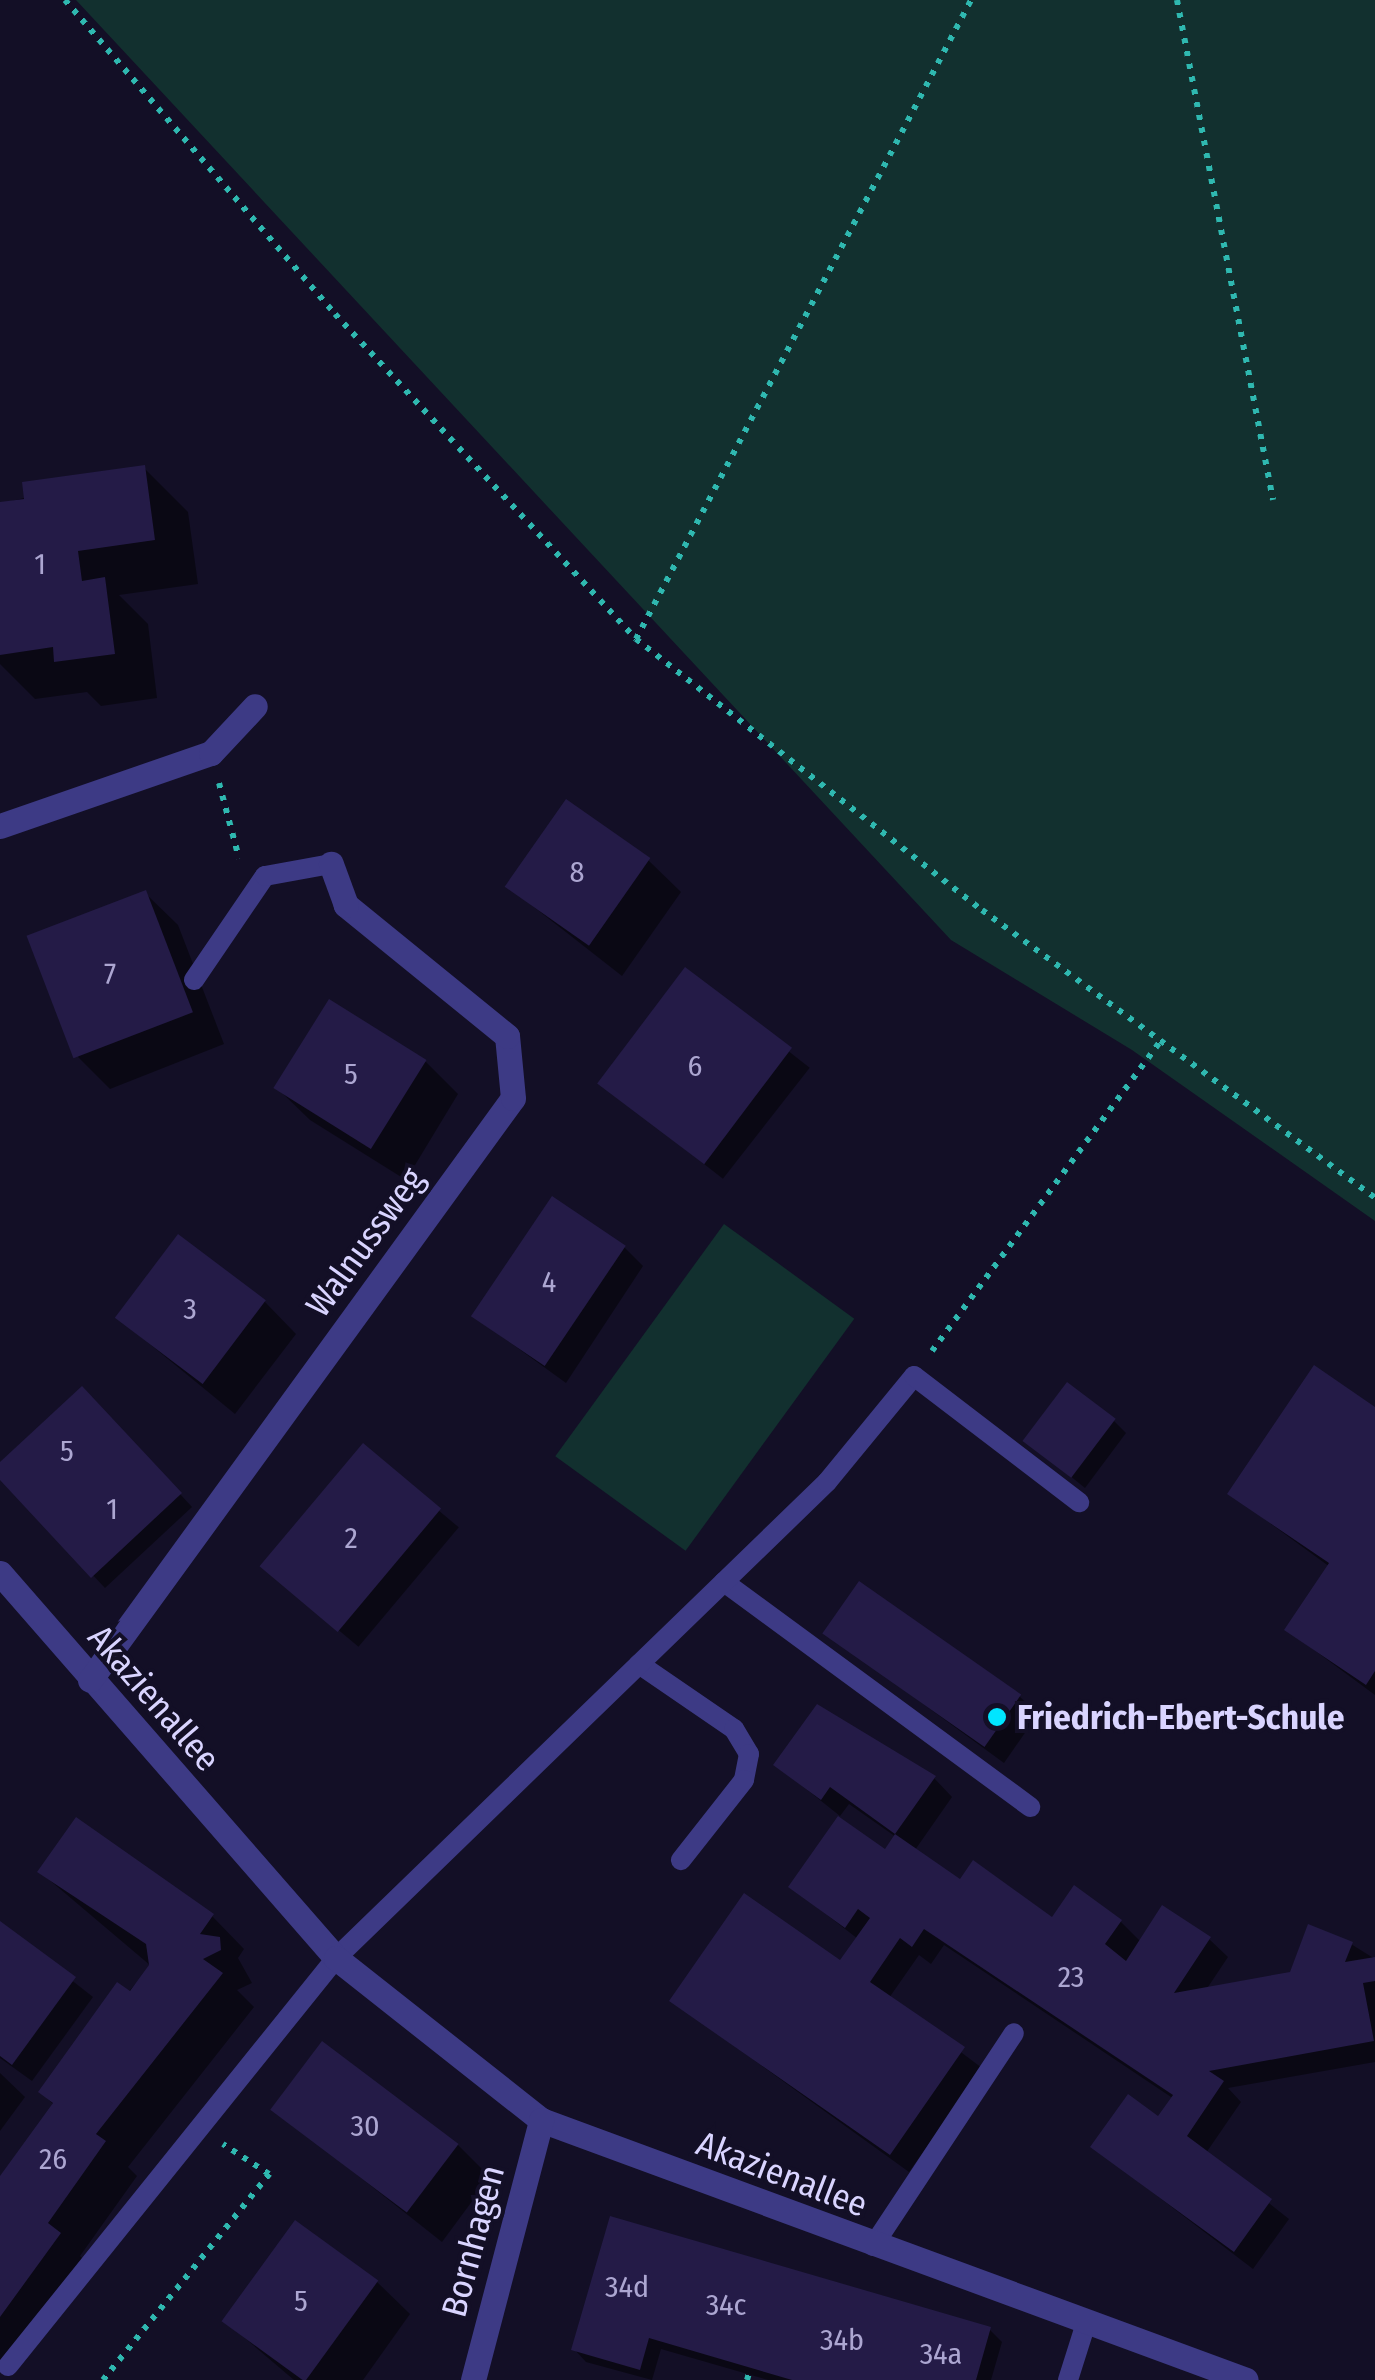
<!DOCTYPE html>
<html>
<head>
<meta charset="utf-8">
<style>
  body { margin:0 }
  #map { position:relative; width:1375px; height:2380px; overflow:hidden; background:#130f26; font-family:"Fira Sans Condensed",sans-serif }
  div>[style] { position:absolute }
  .green>* { inset:0; background:#12302f; transform-origin:0 0 }
  .shadow>* { inset:0; background:#0007; transform-origin:0 0 }
  .building>* { inset:0; background:#241b47; transform-origin:0 0 }
  .path>* { height:6px; margin-top:-3px; transform-origin:0; background:repeating-linear-gradient(90deg,#2fb8b0 0 5px,transparent 0 13px) }
  .lane>* { height:20px; margin:-10px; padding:0 10px; transform-origin:10px; border-radius:10px; background:#3d3a85 }
  .street>* { height:25px; margin:-12.5px; padding:0 12.5px; transform-origin:12.5px; border-radius:12.5px; background:#3d3a85 }
  .dots>* { width:28px; height:28px; translate:-50% -50%; box-sizing:border-box; border:5px solid #130f26; border-radius:50% }
  span { translate:-50% -50%; white-space:nowrap; text-align:center; line-height:1.15; -webkit-text-stroke:8px #130f26; paint-order:stroke }
  .number-label { font-size:30px; color:#aca6d1 }
  .number-label span { -webkit-text-stroke-width:0 }
  .street-label { font-size:35px; color:#d9d4ff }
  .poi-label { font-size:35px; color:#d9d4ff; font-weight:700 }
  .left { translate:0 -50%; text-align:left }
</style>
</head>
<body>
<div id="map">
  <div class="green">
    <div style="clip-path:polygon(76px 0,1375px 0,1375px 1221px,1132px 1050px,951px 940px)"></div>
    <div style="left:724px;top:1224px;width:161px;height:287px;rotate:36deg"></div>
  </div>
  <div class="shadow">
    <div style="clip-path:polygon(144px 468px,188px 512px,198px 584px,119px 595px,148px 624px,157px 698px,101px 706px,87px 692px,35px 699px,0 664px,0 504px)"></div>
    <div style="clip-path:polygon(648px 860px,681px 892px,622px 976px,507px 886px)"></div>
    <div style="clip-path:polygon(145px 893px,178px 925px,224px 1044px,110px 1089px,78px 1057px)"></div>
    <div style="left:686px;top:971px;width:157px;height:141px;rotate:38deg"></div>
    <div style="clip-path:polygon(426px 1062px,458px 1094px,406px 1180px,310px 1120px,277px 1088px)"></div>
    <div style="clip-path:polygon(624px 1247px,643px 1266px,566px 1383px,476px 1318px)"></div>
    <div style="clip-path:polygon(264px 1301px,296px 1334px,235px 1414px,118px 1318px)"></div>
    <div style="clip-path:polygon(94px 1401px,192px 1507px,105px 1588px,0 1476px,0 1465px)"></div>
    <div style="clip-path:polygon(1375px 1410px,1375px 1695px,1287px 1630px,1330px 1567px,1230px 1494px)"></div>
    <div style="clip-path:polygon(1114px 1421px,1126px 1433px,1085px 1488px,1026px 1440px)"></div>
    <div style="left:363px;top:1447px;width:125px;height:156px;rotate:40deg"></div>
    <div style="clip-path:polygon(826px 1633px,1019px 1696px,1038px 1714px,1004px 1763px)"></div>
    <div style="clip-path:polygon(776px 1765px,934px 1778px,952px 1797px,915px 1850px,960px 1883px,1053px 1920px,1121px 1922px,1141px 1942px,1209px 1939px,1228px 1957px,1206px 1990px,1292px 1974px,1351px 1944px,1375px 1959px,1375px 2062px,1228px 2088px,1241px 2102px,1206px 2153px,1289px 2219px,1253px 2269px,1093px 2147px,1159px 2120px,1174px 2099px,944px 1945px,931px 1964px,919px 1955px,889px 1998px,982px 2068px,909px 2172px,672px 2001px,841px 1964px,858px 1939px,791px 1887px,885px 1852px,896px 1837px,849px 1804px,840px 1816px)"></div>
    <div style="clip-path:polygon(40px 1872px,212px 1916px,244px 1949px,238px 1958px,252px 1983px,237px 1990px,254px 2007px,128px 2167px,137px 2176px,80px 2256px,91px 2267px,15px 2373px,0 2363px,0 2180px,54px 2105px,41px 2092px,151px 1966px)"></div>
    <div style="clip-path:polygon(0 1924px,93px 1997px,32px 2081px,0 2058px)"></div>
    <div style="clip-path:polygon(0 2073px,25px 2097px,0 2131px)"></div>
    <div style="clip-path:polygon(275px 2110px,458px 2145px,490px 2177px,442px 2242px)"></div>
    <div style="clip-path:polygon(612px 2219px,990px 2330px,1002px 2342px,991px 2380px,768px 2380px,661px 2349px,652px 2380px,586px 2362px,574px 2349px)"></div>
    <div style="clip-path:polygon(377px 2282px,410px 2314px,363px 2380px,294px 2380px,226px 2322px)"></div>
  </div>
  <div class="building">
    <div style="clip-path:polygon(145px 465px,155px 540px,78px 551px,82px 581px,105px 577px,115px 654px,54px 662px,53px 647px,0 655px,0 502px,24px 499px,22px 482px)"></div>
    <div style="left:566px;top:799px;width:103px;height:107px;rotate:35deg"></div>
    <div style="left:146px;top:890px;width:131px;height:128px;rotate:69deg"></div>
    <div style="left:685px;top:967px;width:134px;height:146px;rotate:37deg"></div>
    <div style="left:329px;top:999px;width:115px;height:105px;rotate:32deg"></div>
    <div style="left:552px;top:1196px;width:89px;height:145px;rotate:34deg"></div>
    <div style="left:178px;top:1234px;width:110px;height:105px;rotate:37deg"></div>
    <div style="clip-path:polygon(1314px 1365px,1375px 1407px,1375px 1671px,1366px 1685px,1284px 1630px,1329px 1563px,1227px 1494px)"></div>
    <div style="left:1067px;top:1382px;width:61px;height:74px;rotate:37deg"></div>
    <div style="clip-path:polygon(82px 1386px,182px 1493px,91px 1578px,0 1480px,0 1462px)"></div>
    <div style="left:363px;top:1443px;width:102px;height:161px;rotate:40deg"></div>
    <div style="left:859px;top:1581px;width:198px;height:64px;rotate:35deg"></div>
    <div style="clip-path:polygon(817px 1704px,936px 1776px,895px 1834px,830px 1787px,821px 1800px,773px 1765px)"></div>
    <div style="clip-path:polygon(838px 1816px,885px 1849px,895px 1834px,960px 1879px,973px 1860px,1052px 1917px,1074px 1885px,1122px 1920px,1105px 1944px,1126px 1961px,1162px 1905px,1211px 1937px,1174px 1993px,1290px 1972px,1308px 1924px,1353px 1942px,1345px 1962px,1375px 1957px,1375px 1981px,1363px 1983px,1374px 2041px,1209px 2071px,1224px 2081px,1187px 2136px,1272px 2199px,1234px 2252px,1090px 2147px,1128px 2094px,1158px 2116px,1173px 2095px,924px 1929px,912px 1947px,900px 1938px,870px 1982px,965px 2047px,890px 2155px,669px 2001px,744px 1893px,840px 1960px,870px 1918px,858px 1909px,845px 1928px,788px 1887px)"></div>
    <div style="clip-path:polygon(76px 1817px,214px 1914px,200px 1934px,220px 1937px,221px 1950px,203px 1959px,223px 1973px,96px 2134px,106px 2141px,48px 2223px,61px 2233px,0 2317px,0 2176px,53px 2103px,38px 2092px,117px 1982px,130px 1991px,149px 1965px,146px 1944px,37px 1872px)"></div>
    <div style="clip-path:polygon(0 1921px,76px 1977px,12px 2065px,0 2056px)"></div>
    <div style="left:322px;top:2041px;width:171px;height:86px;rotate:37deg"></div>
    <div style="clip-path:polygon(610px 2216px,991px 2327px,976px 2380px,792px 2380px,649px 2338px,640px 2370px,571px 2350px)"></div>
    <div style="left:295px;top:2220px;width:103px;height:125px;rotate:36deg"></div>
  </div>
  <div class="path">
    <div style="left:65px;top:0;width:414px;rotate:49.3deg"></div>
    <div style="left:335px;top:314px;width:443px;rotate:47.2deg"></div>
    <div style="left:636px;top:639px;width:439px;rotate:38.1deg"></div>
    <div style="left:982px;top:910px;width:487px;rotate:36.2deg"></div>
    <div style="left:1177px;top:0;width:509px;rotate:79.13deg"></div>
    <div style="left:636px;top:639px;width:721px;rotate:-62.33deg"></div>
    <div style="left:219px;top:783px;width:78px;rotate:75.1deg"></div>
    <div style="left:932px;top:1351px;width:389px;rotate:-53.6deg"></div>
    <div style="left:103px;top:2380px;width:265px;rotate:-51.1deg"></div>
    <div style="left:269px;top:2174px;width:55px;rotate:-146.9deg"></div>
    <div style="left:747px;top:2380px;width:7px;rotate:-74deg"></div>
  </div>
  <div class="lane">
    <div style="left:194px;top:980px;width:126px;rotate:-55.7deg"></div>
    <div style="left:265px;top:876px;width:67px;rotate:-10.3deg"></div>
    <div style="left:724px;top:1582px;width:380px;rotate:36.3deg"></div>
    <div style="left:639px;top:1664px;width:115px;rotate:34.4deg"></div>
    <div style="left:734px;top:1729px;width:29px;rotate:59deg"></div>
    <div style="left:749px;top:1754px;width:26px;rotate:101deg"></div>
    <div style="left:744px;top:1780px;width:102px;rotate:128.2deg"></div>
    <div style="left:873px;top:2246px;width:255px;rotate:-56.5deg"></div>
    <div style="left:8px;top:2366px;width:523px;rotate:-51.2deg"></div>
    <div style="left:336px;top:1958px;width:684px;rotate:-44.11deg"></div>
    <div style="left:827px;top:1482px;width:137px;rotate:-50.6deg"></div>
    <div style="left:914px;top:1376px;width:208px;rotate:37.4deg"></div>
    <div style="left:1068px;top:2380px;width:57px;rotate:-72.5deg"></div>
  </div>
  <div class="street">
    <div style="left:0;top:826px;width:223px;rotate:-19.1deg"></div>
    <div style="left:211px;top:753px;width:64px;rotate:-46.9deg"></div>
    <div style="left:0;top:1573px;width:511px;rotate:48.89deg"></div>
    <div style="left:336px;top:1958px;width:261px;rotate:38.3deg"></div>
    <div style="left:541px;top:2120px;width:751px;rotate:20.24deg"></div>
    <div style="left:90px;top:1680px;width:719px;rotate:-53.99deg"></div>
    <div style="left:513px;top:1098px;width:62px;rotate:-95.5deg"></div>
    <div style="left:507px;top:1036px;width:208px;rotate:-140.9deg"></div>
    <div style="left:346px;top:905px;width:44px;rotate:-110.1deg"></div>
    <div style="left:473px;top:2380px;width:269px;rotate:-75.3deg"></div>
  </div>
  <div class="dots">
    <div style="left:997px;top:1717px;background:#00e5ff"></div>
  </div>
  <div class="number-label">
    <span style="left:40px;top:564px">1</span>
    <span style="left:577px;top:872px">8</span>
    <span style="left:110px;top:974px">7</span>
    <span style="left:695px;top:1066px">6</span>
    <span style="left:351px;top:1074px">5</span>
    <span style="left:549px;top:1282px">4</span>
    <span style="left:190px;top:1309px">3</span>
    <span style="left:67px;top:1451px">5</span>
    <span style="left:112px;top:1509px">1</span>
    <span style="left:351px;top:1538px">2</span>
    <span style="left:1071px;top:1977px">23</span>
    <span style="left:365px;top:2126px">30</span>
    <span style="left:53px;top:2159px">26</span>
    <span style="left:627px;top:2287px">34d</span>
    <span style="left:301px;top:2301px">5</span>
    <span style="left:726px;top:2305px">34c</span>
    <span style="left:842px;top:2340px">34b</span>
    <span style="left:941px;top:2354px">34a</span>
  </div>
  <div class="street-label">
    <span style="left:365px;top:1242px;rotate:-54deg">Walnussweg</span>
    <span style="left:154px;top:1698px;rotate:49deg">Akazienallee</span>
    <span style="left:782px;top:2174px;rotate:21deg">Akazienallee</span>
    <span style="left:473px;top:2241px;rotate:-75deg">Bornhagen</span>
  </div>
  <div class="poi-label">
    <span class="left" style="left:1017px;top:1717px">Friedrich-Ebert-Schule</span>
  </div>
</div>
</body>
</html>
